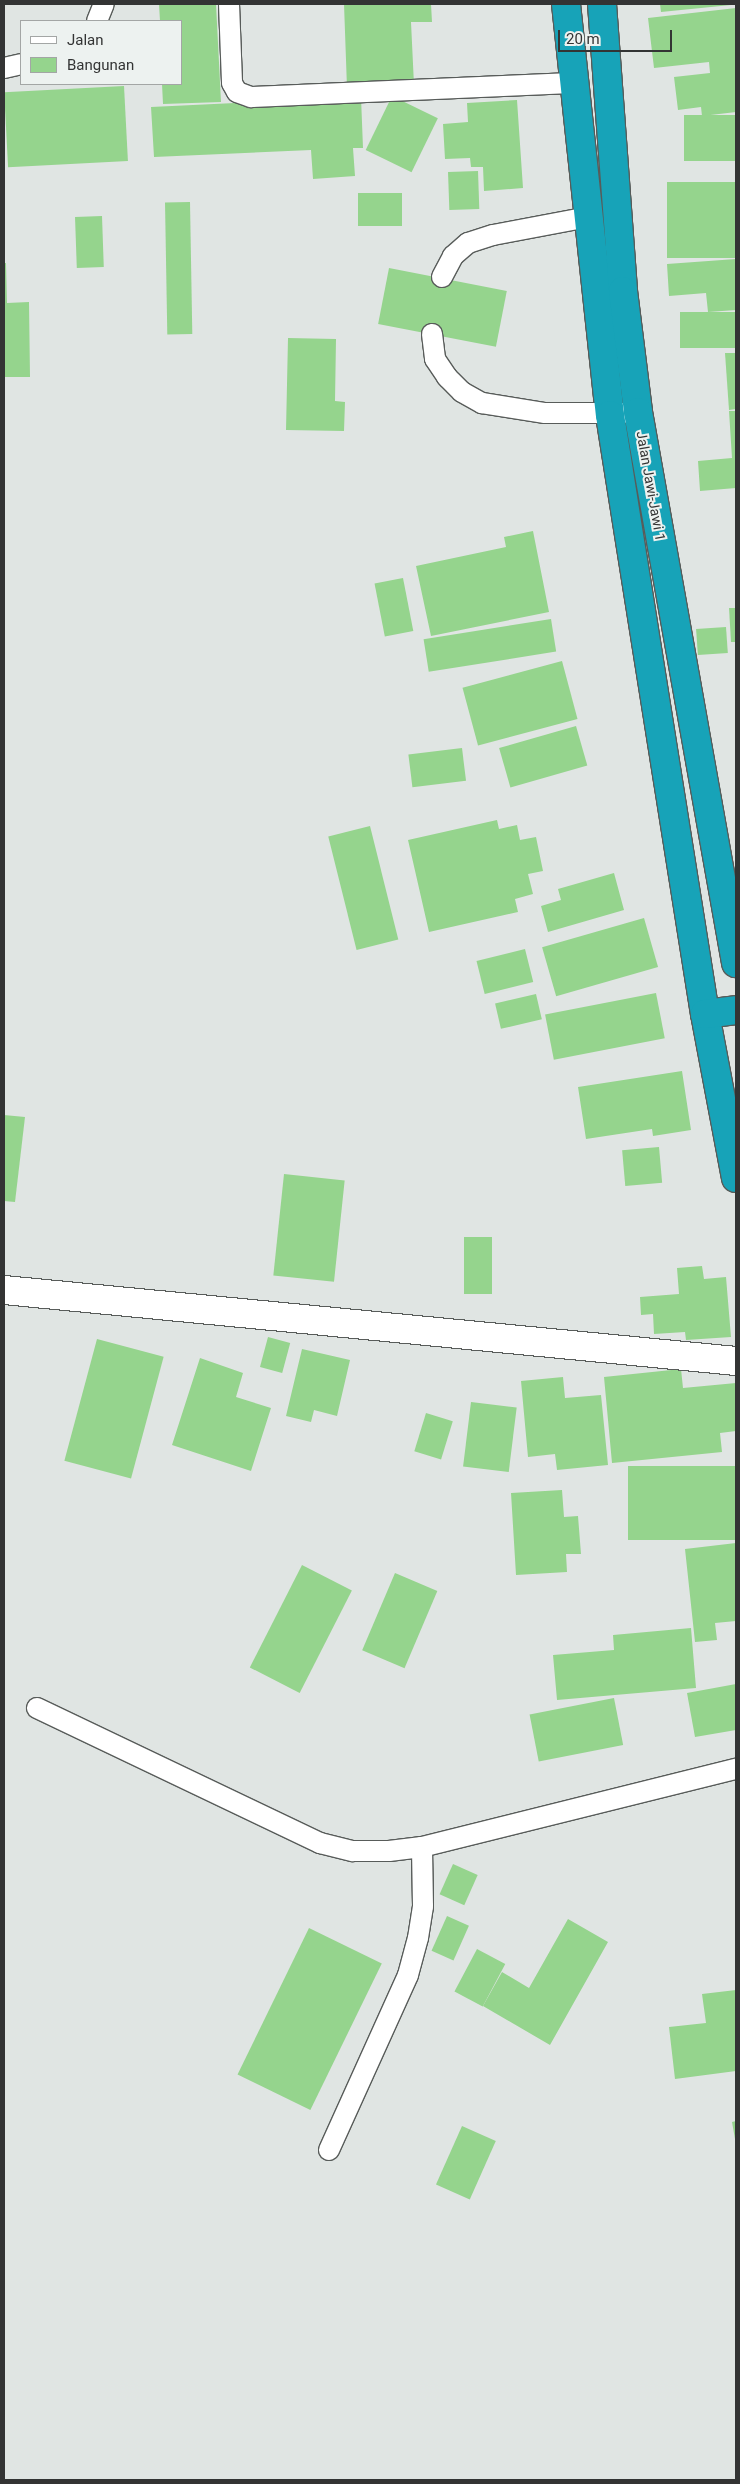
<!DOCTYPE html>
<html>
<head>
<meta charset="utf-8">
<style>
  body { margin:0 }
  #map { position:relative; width:740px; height:2484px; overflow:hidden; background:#e0e5e3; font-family:Roboto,sans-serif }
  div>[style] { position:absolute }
  .building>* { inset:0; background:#95d48d; transform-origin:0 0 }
  .roads { filter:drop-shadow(1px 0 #585c5a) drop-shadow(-1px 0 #585c5a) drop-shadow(0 1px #585c5a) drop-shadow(0 -1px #585c5a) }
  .lane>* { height:20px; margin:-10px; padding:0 10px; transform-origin:10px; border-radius:10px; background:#fff }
  .street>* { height:28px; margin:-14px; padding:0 14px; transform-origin:14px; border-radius:14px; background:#fff }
  .highway>* { height:28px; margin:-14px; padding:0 14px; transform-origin:14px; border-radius:14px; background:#17a3b8 }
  span { translate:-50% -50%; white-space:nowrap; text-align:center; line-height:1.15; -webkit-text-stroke:4px #edf2f0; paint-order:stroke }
  .street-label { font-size:14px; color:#333434 }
  .frame { position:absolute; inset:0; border:5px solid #333434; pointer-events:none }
  .legend { position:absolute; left:20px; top:20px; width:162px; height:65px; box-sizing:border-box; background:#edf2f0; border:1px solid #a3a6a5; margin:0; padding:6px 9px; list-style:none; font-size:15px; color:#333434 }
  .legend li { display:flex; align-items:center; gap:10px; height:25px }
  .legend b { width:25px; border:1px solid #a3a6a5 }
  .scale { position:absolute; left:558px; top:30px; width:114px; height:22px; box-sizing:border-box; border:2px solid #333434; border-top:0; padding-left:6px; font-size:15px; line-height:18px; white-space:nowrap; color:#333434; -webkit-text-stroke:4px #edf2f0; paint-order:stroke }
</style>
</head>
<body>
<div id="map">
  <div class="building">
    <div style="clip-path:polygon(159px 4px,216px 4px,221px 102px,163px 104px,162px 84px,181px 84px,181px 21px,160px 21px)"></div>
    <div style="clip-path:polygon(344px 4px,431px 4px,432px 22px,411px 22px,414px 85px,347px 88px)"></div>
    <div style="clip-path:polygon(660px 4px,730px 4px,731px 5px,661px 12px)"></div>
    <div style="clip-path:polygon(736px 8px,736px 112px,702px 116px,701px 107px,678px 110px,674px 77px,710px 73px,709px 62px,654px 68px,648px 18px)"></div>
    <div style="left:124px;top:86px;width:75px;height:120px;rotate:87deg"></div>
    <div style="left:392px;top:96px;width:51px;height:60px;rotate:26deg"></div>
    <div style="clip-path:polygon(361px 97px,363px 148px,353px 148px,355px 176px,313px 179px,311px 150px,154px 157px,151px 107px)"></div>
    <div style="clip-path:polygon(517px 100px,523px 188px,484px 191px,483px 167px,471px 167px,470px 158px,445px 159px,443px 124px,468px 122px,467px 103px)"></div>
    <div style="left:736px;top:115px;width:46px;height:52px;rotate:90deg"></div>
    <div style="left:478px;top:171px;width:38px;height:30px;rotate:88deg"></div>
    <div style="left:736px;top:182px;width:76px;height:69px;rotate:90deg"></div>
    <div style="left:358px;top:193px;width:44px;height:33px"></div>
    <div style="left:190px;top:202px;width:132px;height:25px;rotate:89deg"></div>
    <div style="left:102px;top:216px;width:51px;height:27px;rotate:88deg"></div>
    <div style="clip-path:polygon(736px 259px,736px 310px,708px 312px,706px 293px,669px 296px,667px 264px)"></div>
    <div style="clip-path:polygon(4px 263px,6px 263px,7px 303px,29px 302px,30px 377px,4px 377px)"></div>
    <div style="left:389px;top:268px;width:120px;height:57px;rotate:11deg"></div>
    <div style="left:736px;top:312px;width:36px;height:56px;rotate:90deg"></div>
    <div style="clip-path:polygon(288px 338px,336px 339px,335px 401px,345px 402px,344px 431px,286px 430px)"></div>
    <div style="clip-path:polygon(725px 353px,736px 353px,736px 409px,729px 410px)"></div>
    <div style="clip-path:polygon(729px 411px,736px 411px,736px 488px,700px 491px,698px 461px,732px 458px)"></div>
    <div style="clip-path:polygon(533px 531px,549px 612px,431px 636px,416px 566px,506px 547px,504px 537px)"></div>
    <div style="left:403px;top:578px;width:54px;height:29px;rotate:79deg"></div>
    <div style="clip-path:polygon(729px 608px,736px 608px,736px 642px,731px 642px)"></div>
    <div style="left:551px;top:619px;width:33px;height:129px;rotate:81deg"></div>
    <div style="left:726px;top:627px;width:26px;height:30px;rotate:86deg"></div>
    <div style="left:562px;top:661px;width:60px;height:103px;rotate:75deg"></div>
    <div style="left:576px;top:726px;width:41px;height:80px;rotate:74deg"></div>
    <div style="left:462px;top:748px;width:33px;height:54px;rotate:83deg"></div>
    <div style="clip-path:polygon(497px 820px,499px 829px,517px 825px,520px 840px,536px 837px,543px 871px,528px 874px,533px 894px,515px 899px,518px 912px,429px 932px,408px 840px)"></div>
    <div style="left:370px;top:826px;width:117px;height:43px;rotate:76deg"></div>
    <div style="clip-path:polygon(614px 873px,624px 910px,548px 932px,541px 906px,561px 900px,558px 889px)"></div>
    <div style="left:644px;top:918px;width:51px;height:106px;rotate:74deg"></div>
    <div style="left:525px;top:949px;width:34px;height:50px;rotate:76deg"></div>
    <div style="left:656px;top:993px;width:46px;height:113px;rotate:79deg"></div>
    <div style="left:536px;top:994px;width:26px;height:42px;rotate:77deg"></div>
    <div style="clip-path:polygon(682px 1071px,691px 1130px,653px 1136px,652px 1129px,586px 1139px,578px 1087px)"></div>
    <div style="clip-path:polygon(4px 1115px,25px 1117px,15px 1202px,4px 1201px)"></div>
    <div style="left:659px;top:1147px;width:36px;height:37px;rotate:85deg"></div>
    <div style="left:284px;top:1174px;width:61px;height:102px;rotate:6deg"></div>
    <div style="left:464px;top:1237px;width:28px;height:57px"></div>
    <div style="clip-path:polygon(702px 1266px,704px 1279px,726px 1277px,731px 1337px,686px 1340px,685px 1332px,654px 1334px,653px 1314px,641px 1315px,640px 1297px,679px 1294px,677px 1268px)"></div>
    <div style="left:268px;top:1337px;width:23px;height:31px;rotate:15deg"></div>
    <div style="left:97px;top:1339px;width:69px;height:126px;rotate:15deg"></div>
    <div style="clip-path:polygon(302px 1349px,350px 1360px,337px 1416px,314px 1410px,311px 1422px,286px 1416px)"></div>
    <div style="clip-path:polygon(200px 1358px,243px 1373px,236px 1397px,271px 1408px,251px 1471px,172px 1445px)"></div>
    <div style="clip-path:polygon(681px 1369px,683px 1388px,736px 1383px,736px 1431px,720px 1433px,722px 1452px,612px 1463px,604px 1377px)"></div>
    <div style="clip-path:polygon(563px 1377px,565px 1398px,601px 1395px,608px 1465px,557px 1470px,555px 1454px,528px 1457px,521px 1381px)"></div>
    <div style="left:471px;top:1402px;width:46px;height:65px;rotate:7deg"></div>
    <div style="left:426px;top:1413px;width:28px;height:40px;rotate:17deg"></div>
    <div style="left:736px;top:1466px;width:74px;height:108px;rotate:90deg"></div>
    <div style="clip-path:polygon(562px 1490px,564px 1517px,578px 1516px,581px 1554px,566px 1554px,567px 1572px,516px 1575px,511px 1493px)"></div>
    <div style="clip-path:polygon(736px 1543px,736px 1621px,715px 1623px,717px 1640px,695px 1642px,685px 1549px)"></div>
    <div style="left:302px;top:1565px;width:56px;height:115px;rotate:27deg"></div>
    <div style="left:395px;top:1573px;width:46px;height:84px;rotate:23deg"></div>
    <div style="clip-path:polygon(691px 1628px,696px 1688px,557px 1700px,553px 1655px,614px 1650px,613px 1635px)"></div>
    <div style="clip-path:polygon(736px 1684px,736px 1730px,695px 1737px,687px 1693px)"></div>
    <div style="left:614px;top:1698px;width:48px;height:86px;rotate:79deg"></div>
    <div style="left:453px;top:1864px;width:27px;height:33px;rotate:24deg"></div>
    <div style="left:447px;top:1916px;width:24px;height:38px;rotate:24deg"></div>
    <div style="clip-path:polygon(568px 1919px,608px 1942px,550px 2045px,483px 2006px,502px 1972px,529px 1988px)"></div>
    <div style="left:309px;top:1928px;width:81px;height:163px;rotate:26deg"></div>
    <div style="left:477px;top:1949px;width:32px;height:48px;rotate:28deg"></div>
    <div style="clip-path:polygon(736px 1990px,736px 2071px,675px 2079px,669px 2027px,706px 2023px,702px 1994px)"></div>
    <div style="clip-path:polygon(736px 2121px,736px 2139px,735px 2139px,732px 2122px)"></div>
    <div style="left:462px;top:2126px;width:37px;height:64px;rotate:24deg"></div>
  </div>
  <div class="roads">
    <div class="lane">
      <div style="left:229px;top:4px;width:79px;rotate:87.8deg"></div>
      <div style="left:232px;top:83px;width:10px;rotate:61deg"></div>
      <div style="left:237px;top:92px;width:15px;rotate:20deg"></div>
      <div style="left:251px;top:97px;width:322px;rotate:-2.5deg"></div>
      <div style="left:97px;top:21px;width:18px;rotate:-68deg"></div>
      <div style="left:4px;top:68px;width:17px;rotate:-13deg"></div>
      <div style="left:442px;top:277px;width:24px;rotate:-62deg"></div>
      <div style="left:453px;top:256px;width:20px;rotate:-41deg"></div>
      <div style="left:468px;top:243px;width:26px;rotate:-18deg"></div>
      <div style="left:493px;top:235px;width:97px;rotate:-10.7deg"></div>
      <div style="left:432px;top:334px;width:25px;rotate:83deg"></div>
      <div style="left:435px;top:359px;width:22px;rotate:56deg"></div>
      <div style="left:447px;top:377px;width:21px;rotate:45deg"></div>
      <div style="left:462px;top:392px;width:23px;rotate:29deg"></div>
      <div style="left:482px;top:403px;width:64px;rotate:9deg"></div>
      <div style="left:545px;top:413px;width:79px"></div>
      <div style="left:37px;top:1708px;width:314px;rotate:25.5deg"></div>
      <div style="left:320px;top:1843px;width:34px;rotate:14deg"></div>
      <div style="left:353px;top:1851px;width:36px"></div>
      <div style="left:389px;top:1851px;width:33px;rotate:-7deg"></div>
      <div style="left:422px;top:1847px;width:324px;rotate:-14deg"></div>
      <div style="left:329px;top:2150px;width:192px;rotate:-65.7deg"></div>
      <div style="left:408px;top:1975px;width:38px;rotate:-75deg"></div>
      <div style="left:418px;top:1938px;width:32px;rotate:-81deg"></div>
      <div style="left:423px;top:1906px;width:59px;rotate:-91deg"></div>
    </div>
    <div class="street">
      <div style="left:4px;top:1290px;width:735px;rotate:5.54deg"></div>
    </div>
    <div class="highway">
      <div style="left:566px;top:4px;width:413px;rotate:83.9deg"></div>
      <div style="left:610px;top:415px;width:606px;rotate:80.99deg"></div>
      <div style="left:705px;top:1014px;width:167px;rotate:79.3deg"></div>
      <div style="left:602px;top:4px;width:288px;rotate:85.8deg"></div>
      <div style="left:623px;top:291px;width:122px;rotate:82.9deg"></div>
      <div style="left:638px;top:412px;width:560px;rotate:79.91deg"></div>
      <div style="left:705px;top:1014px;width:31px;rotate:-7deg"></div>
    </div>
  </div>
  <div class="street-label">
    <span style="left:651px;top:486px;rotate:80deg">Jalan Jawi-Jawi 1</span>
  </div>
  <div class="frame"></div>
  <ul class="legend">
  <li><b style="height:6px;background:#fff"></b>Jalan</li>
  <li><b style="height:14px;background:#95d48d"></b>Bangunan</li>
  </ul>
  <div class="scale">20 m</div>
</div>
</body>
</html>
